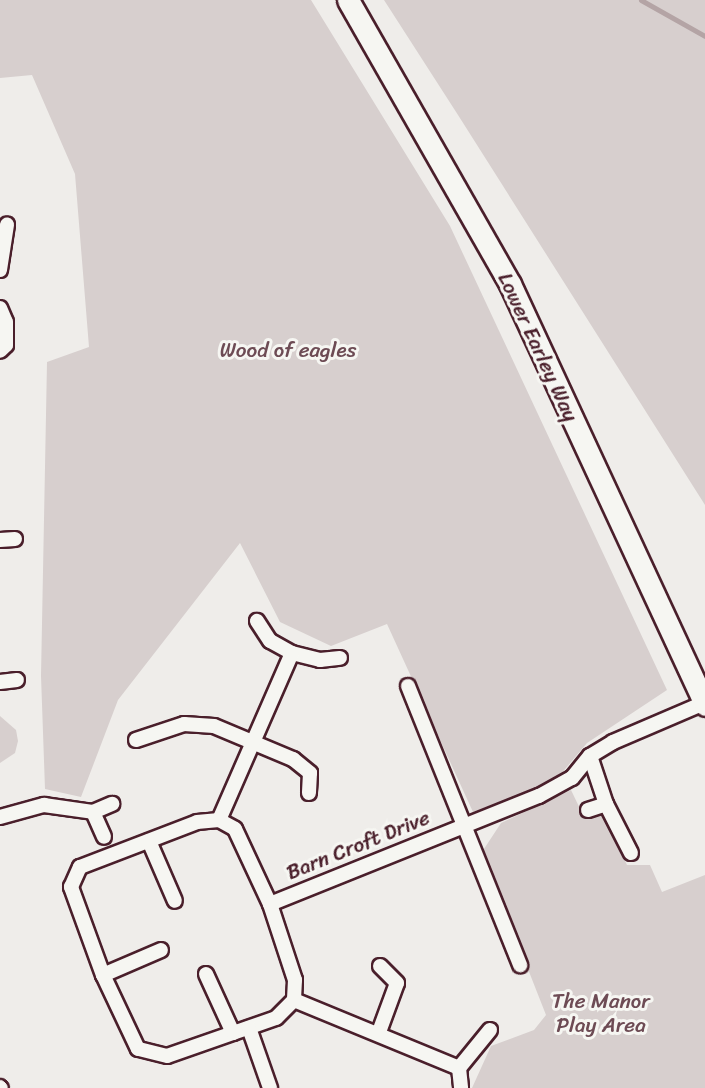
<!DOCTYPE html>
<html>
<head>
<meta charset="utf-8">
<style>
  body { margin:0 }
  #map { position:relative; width:705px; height:1088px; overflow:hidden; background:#efedea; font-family:Sriracha,sans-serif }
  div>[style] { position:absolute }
  .green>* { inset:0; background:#d7cfce }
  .stream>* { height:5px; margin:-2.5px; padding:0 2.5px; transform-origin:2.5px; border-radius:2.5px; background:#b4a4a5 }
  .roads { filter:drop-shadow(2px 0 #4a1f2b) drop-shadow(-2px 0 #4a1f2b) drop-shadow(0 2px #4a1f2b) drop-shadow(0 -2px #4a1f2b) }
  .minor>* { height:14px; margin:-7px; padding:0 7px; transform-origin:7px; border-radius:7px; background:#f6f6f2 }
  .secondary>* { height:21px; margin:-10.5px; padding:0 10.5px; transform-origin:10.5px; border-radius:10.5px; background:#f6f6f2 }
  span { translate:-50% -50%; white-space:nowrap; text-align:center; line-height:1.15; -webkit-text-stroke:6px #f6f6f2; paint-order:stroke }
  .street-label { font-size:21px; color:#4a1f2b }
  .park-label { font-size:21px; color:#6d4b54 }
</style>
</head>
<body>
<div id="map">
  <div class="green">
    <div style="clip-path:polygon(0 0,311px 0,450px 226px,667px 690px,587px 743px,555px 781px,473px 812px,387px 624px,331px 646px,280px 622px,240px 543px,118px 700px,81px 797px,45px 789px,41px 676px,47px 362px,89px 347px,75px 174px,32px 75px,0 78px)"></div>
    <div style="clip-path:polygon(384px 0,705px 0,705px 505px,458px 115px)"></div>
    <div style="clip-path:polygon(0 716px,16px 730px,18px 741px,15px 753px,0 763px)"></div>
    <div style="clip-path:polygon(571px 790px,584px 817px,603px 814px,627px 865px,650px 865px,662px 892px,705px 875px,705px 1088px,472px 1088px,491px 1046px,534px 1030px,546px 1015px,482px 852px,501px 823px)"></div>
  </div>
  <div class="stream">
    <div style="left:641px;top:0;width:73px;rotate:29.4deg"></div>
  </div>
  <div class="roads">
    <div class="minor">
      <div style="left:0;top:270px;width:46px;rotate:-81.2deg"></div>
      <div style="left:0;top:308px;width:15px;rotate:67deg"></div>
      <div style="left:6px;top:322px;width:23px;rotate:90deg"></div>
      <div style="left:6px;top:345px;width:8px;rotate:135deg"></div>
      <div style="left:0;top:540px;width:15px;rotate:-4deg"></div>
      <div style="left:292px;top:653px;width:29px;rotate:14deg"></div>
      <div style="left:320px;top:660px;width:20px;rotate:-6deg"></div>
      <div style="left:0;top:682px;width:17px;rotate:-7deg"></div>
      <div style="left:408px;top:686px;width:301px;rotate:68.1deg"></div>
      <div style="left:136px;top:740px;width:51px;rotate:-18.4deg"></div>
      <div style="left:184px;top:724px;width:30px;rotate:4deg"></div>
      <div style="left:214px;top:726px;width:86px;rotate:22.7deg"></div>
      <div style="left:293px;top:759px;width:22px;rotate:39deg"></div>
      <div style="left:310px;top:773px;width:20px;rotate:93deg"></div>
      <div style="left:590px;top:756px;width:51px;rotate:71.6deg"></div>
      <div style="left:606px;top:804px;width:55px;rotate:63deg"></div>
      <div style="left:588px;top:810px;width:19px;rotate:-18deg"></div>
      <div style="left:93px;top:812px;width:21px;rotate:-23deg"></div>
      <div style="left:0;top:817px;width:46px;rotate:-15.3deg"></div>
      <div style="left:44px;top:805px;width:49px;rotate:8.1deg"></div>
      <div style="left:93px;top:812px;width:27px;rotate:66deg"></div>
      <div style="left:219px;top:820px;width:18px;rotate:29deg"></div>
      <div style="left:235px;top:829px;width:83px;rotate:65deg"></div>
      <div style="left:270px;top:904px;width:80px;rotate:71.8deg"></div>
      <div style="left:295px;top:980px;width:20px;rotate:93deg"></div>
      <div style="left:294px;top:1000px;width:25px;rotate:135deg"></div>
      <div style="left:276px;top:1018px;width:115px;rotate:160.8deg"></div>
      <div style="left:167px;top:1056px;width:30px;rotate:-166deg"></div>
      <div style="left:138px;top:1049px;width:82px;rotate:-115.3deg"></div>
      <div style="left:103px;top:975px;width:94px;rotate:-110deg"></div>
      <div style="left:71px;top:887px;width:22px;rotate:-66deg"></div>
      <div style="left:80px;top:867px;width:125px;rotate:-21deg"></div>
      <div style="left:197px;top:822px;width:22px;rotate:-5deg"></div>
      <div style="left:219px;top:820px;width:182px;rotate:-66.4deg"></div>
      <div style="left:292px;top:653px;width:25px;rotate:-151deg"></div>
      <div style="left:270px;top:641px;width:24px;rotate:-123deg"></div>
      <div style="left:149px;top:841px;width:65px;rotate:66.6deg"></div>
      <div style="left:270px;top:904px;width:290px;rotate:-21.9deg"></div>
      <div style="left:539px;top:796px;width:38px;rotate:-29deg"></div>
      <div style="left:572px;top:778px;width:28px;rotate:-51deg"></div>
      <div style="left:590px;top:756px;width:27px;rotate:-31deg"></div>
      <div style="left:613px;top:742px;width:99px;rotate:-23.2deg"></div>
      <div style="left:206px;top:974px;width:65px;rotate:65.4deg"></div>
      <div style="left:103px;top:975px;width:63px;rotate:-23.3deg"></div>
      <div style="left:294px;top:1000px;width:178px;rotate:22.4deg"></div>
      <div style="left:459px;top:1068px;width:49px;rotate:-50.8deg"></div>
      <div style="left:249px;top:1028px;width:64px;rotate:70.7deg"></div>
      <div style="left:379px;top:1032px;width:52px;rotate:-69.8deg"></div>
      <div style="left:397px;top:983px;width:24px;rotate:-135deg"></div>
      <div style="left:459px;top:1068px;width:20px;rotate:84deg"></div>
      <div style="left:0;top:1087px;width:1px;rotate:45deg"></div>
    </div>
    <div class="secondary">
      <div style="left:348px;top:0;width:327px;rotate:60.3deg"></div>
      <div style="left:510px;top:284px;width:464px;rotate:65.1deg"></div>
    </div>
  </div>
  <div class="street-label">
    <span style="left:538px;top:347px;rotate:65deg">Lower Earley Way</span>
    <span style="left:358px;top:845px;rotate:-22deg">Barn Croft Drive</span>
  </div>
  <div class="park-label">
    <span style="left:288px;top:350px">Wood of eagles</span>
    <span style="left:601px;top:1013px">The Manor<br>Play Area</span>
  </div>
</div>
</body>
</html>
